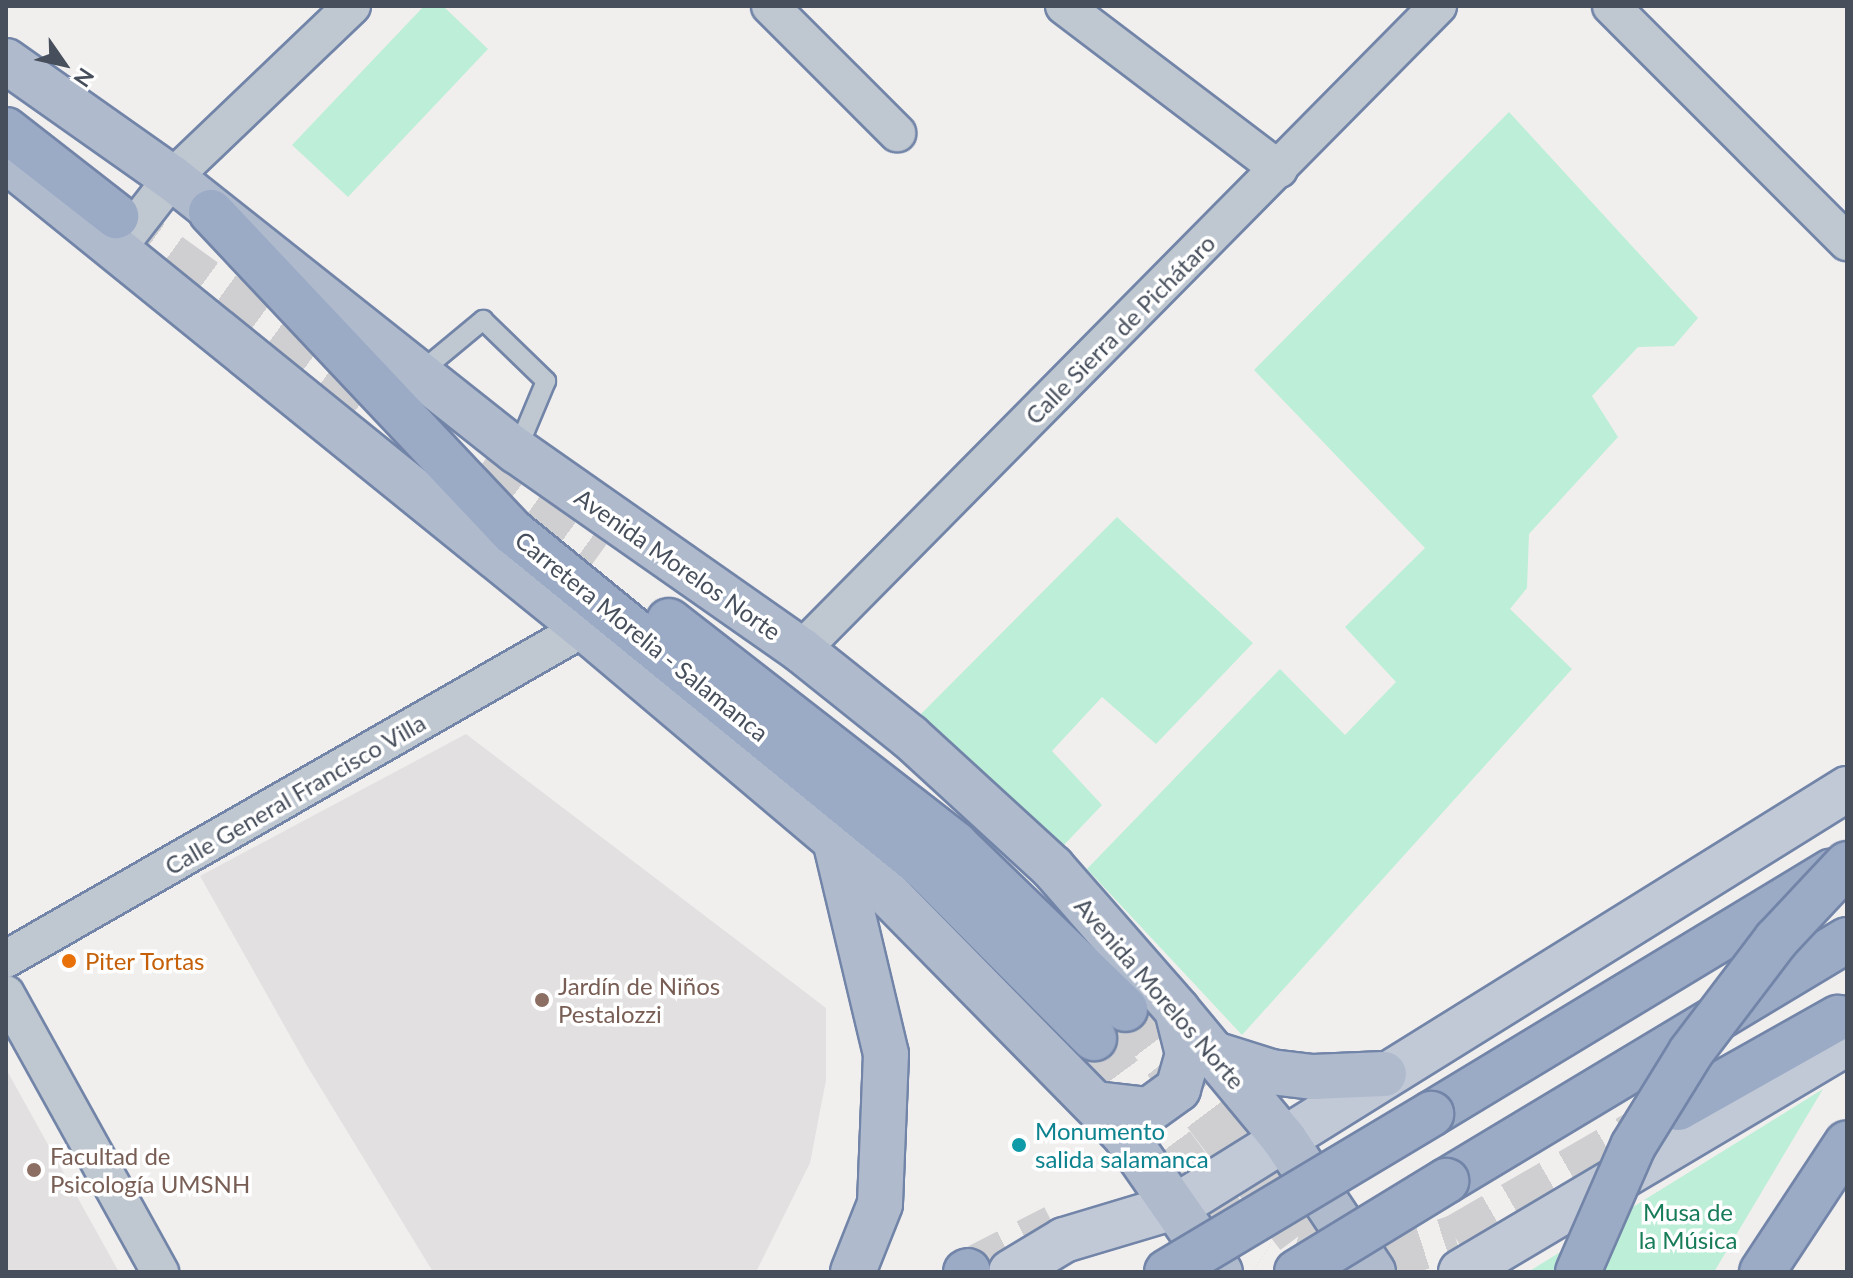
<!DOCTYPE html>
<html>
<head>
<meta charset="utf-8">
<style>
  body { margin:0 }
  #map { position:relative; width:1853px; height:1278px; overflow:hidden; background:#f1efee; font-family:Lato,sans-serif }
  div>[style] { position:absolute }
  .education>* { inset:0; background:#e2e0e1 }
  .green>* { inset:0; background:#bdeed7 }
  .trunk-tunnel>* { height:44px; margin-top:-22px; transform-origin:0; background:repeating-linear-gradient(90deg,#cfcfd1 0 44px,transparent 0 66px) }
  .roads { filter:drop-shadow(2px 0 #7285a8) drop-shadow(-2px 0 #7285a8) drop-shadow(0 2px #7285a8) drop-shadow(0 -2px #7285a8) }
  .service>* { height:18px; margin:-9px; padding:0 9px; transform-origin:9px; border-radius:9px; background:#bfc7d0 }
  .minor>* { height:36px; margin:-18px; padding:0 18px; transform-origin:18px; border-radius:18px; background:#bfc7d0 }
  .secondary>* { height:44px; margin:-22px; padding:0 22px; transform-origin:22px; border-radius:22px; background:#c1c9d7 }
  .primary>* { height:44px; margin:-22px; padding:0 22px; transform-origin:22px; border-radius:22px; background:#afbacd }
  .trunk>* { height:44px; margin:-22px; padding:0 22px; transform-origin:22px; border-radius:22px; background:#9baac5 }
  .bridges { filter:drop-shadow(2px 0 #7285a8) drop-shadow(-2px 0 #7285a8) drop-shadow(0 2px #7285a8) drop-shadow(0 -2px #7285a8) }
  .trunk-bridge>* { height:44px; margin:-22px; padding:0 22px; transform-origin:22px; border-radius:22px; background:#9baac5 }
  .dots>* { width:22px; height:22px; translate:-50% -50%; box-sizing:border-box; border:4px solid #fff; border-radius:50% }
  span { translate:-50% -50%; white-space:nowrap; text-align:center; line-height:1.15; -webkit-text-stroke:7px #fff; paint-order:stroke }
  .street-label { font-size:24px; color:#474f5c }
  .food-label { font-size:24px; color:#c56008 }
  .left { translate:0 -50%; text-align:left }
  .education-label { font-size:24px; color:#785e54 }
  .culture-label { font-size:24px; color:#0d838f }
  .park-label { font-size:24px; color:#187c58 }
  .frame { position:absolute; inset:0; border:8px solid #474f5c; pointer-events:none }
  .north { position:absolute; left:24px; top:24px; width:80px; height:80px; -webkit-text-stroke:6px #fff; paint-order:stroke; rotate:124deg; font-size:22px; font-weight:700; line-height:32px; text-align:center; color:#474f5c }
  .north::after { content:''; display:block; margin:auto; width:28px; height:36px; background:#474f5c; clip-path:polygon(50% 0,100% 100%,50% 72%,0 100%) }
</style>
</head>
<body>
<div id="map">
  <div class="education">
    <div style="clip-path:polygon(466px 734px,826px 1008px,826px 1080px,810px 1163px,756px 1272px,433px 1272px,306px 1064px,200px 876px)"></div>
    <div style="clip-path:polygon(6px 1069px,119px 1272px,6px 1272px)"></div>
  </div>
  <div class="green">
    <div style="clip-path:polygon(424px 6px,443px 6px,488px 49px,348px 197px,292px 145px)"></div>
    <div style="clip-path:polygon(1509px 112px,1698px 318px,1674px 346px,1638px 347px,1592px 396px,1618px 437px,1529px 534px,1527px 588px,1510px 609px,1572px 669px,1242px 1035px,1087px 869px,1280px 669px,1345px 735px,1396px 682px,1345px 627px,1425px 548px,1254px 370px)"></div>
    <div style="clip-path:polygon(1117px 517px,1253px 643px,1156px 744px,1102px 697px,1052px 751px,1102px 805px,1063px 846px,917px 718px)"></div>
    <div style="clip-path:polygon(1823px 1089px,1714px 1272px,1528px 1272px)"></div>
  </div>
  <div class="trunk-tunnel">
    <div style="left:116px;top:216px;width:326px;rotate:35.9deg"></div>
    <div style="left:474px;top:475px;width:148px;rotate:35.9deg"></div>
    <div style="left:1125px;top:1009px;width:286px;rotate:52.8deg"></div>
    <div style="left:1094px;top:1038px;width:223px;rotate:53.7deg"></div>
    <div style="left:1192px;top:1223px;width:12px;rotate:9deg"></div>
    <div style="left:1204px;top:1225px;width:66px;rotate:33.9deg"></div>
    <div style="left:1298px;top:1237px;width:86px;rotate:16.1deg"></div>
    <div style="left:1381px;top:1261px;width:78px;rotate:-18deg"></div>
    <div style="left:1455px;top:1237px;width:238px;rotate:-30deg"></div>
    <div style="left:968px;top:1271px;width:97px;rotate:-27.1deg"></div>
  </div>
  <div class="roads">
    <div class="service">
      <div style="left:418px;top:374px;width:85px;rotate:-39.7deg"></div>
      <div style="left:483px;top:320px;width:88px;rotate:44.1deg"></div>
      <div style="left:546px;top:381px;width:75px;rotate:112.8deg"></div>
    </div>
    <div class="minor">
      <div style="left:770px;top:6px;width:180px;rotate:45deg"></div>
      <div style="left:1064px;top:6px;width:270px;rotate:37.2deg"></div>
      <div style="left:1611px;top:6px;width:334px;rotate:45deg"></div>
      <div style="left:117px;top:249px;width:90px;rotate:-52.2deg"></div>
      <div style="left:172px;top:178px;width:249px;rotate:-43.7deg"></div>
      <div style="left:801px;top:650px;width:906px;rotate:-45.31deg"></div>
      <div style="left:6px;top:959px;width:666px;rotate:-29.8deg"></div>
      <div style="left:6px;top:994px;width:318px;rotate:61deg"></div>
    </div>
    <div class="secondary">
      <div style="left:1011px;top:1272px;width:62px;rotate:-31.1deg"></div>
      <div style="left:1064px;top:1240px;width:118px;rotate:-16.7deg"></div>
      <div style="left:1177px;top:1206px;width:789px;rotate:-31.9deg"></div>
      <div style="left:1461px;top:1272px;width:449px;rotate:-30.7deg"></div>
    </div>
    <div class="primary">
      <div style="left:6px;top:61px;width:203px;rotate:35.2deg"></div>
      <div style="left:172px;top:178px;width:440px;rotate:38.4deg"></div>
      <div style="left:517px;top:451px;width:347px;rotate:35deg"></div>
      <div style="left:801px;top:650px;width:139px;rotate:38.6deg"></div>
      <div style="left:910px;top:737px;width:193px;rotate:42.5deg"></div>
      <div style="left:1052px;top:867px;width:190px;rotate:48.8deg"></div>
      <div style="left:1177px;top:1010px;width:168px;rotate:50.3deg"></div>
      <div style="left:1284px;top:1139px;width:160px;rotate:56.2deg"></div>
      <div style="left:6px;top:160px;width:744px;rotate:39deg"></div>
      <div style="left:584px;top:628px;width:329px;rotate:40.2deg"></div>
      <div style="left:835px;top:840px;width:412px;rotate:45.5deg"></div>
      <div style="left:1124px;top:1134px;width:168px;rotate:55.2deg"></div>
      <div style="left:835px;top:840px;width:220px;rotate:76.6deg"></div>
      <div style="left:886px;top:1054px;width:150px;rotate:92.3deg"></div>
      <div style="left:880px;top:1204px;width:73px;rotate:111.7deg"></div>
      <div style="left:1214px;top:1054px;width:60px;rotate:17.5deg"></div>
      <div style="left:1271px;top:1072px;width:42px;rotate:6.8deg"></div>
      <div style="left:1313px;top:1077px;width:71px;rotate:-2.4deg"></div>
      <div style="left:1096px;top:1104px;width:53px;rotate:6.5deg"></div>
      <div style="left:1149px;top:1110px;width:36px;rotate:-36deg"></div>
      <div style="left:1178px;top:1089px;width:36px;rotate:-74deg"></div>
      <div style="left:1188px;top:1054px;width:45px;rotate:-104deg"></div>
    </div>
    <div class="trunk">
      <div style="left:6px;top:130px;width:140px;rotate:38deg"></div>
      <div style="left:211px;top:212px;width:441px;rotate:46.7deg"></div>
      <div style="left:514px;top:533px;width:530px;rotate:39.18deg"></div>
      <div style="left:925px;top:868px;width:240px;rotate:45.2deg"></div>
      <div style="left:669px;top:621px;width:363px;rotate:37.9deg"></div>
      <div style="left:955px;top:844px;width:237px;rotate:44.1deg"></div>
      <div style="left:1678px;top:1108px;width:184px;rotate:-29.4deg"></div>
      <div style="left:1431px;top:1114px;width:468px;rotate:-31.2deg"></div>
      <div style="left:1446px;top:1181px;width:468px;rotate:-31deg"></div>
      <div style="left:966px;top:1272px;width:2px;rotate:-27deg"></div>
      <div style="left:1762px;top:1272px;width:154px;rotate:-56.6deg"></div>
    </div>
  </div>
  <div class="bridges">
    <div class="trunk-bridge">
      <div style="left:1167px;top:1272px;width:308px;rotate:-30.9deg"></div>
      <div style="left:1297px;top:1272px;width:175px;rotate:-31.4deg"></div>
      <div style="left:1578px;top:1272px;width:137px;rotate:-66.4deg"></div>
      <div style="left:1633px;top:1146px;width:110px;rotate:-58.3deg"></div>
      <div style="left:1691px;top:1052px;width:141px;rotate:-52.8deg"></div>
      <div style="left:1776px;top:940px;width:104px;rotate:-46.9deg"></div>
    </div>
  </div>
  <div class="dots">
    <div style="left:69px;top:961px;background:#e8710a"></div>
    <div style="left:542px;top:1000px;background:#8d6e63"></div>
    <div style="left:1019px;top:1145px;background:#0f9aa8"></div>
    <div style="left:34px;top:1170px;background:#8d6e63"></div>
  </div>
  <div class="street-label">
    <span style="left:1120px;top:329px;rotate:-45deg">Calle Sierra de Pichátaro</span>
    <span style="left:678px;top:564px;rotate:35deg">Avenida Morelos Norte</span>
    <span style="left:642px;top:636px;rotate:39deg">Carretera Morelia - Salamanca</span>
    <span style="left:295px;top:794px;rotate:-30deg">Calle General Francisco Villa</span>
    <span style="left:1160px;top:993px;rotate:49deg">Avenida Morelos Norte</span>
  </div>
  <div class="food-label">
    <span class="left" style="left:85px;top:961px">Piter Tortas</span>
  </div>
  <div class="education-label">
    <span class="left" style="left:558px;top:1000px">Jardín de Niños<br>Pestalozzi</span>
    <span class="left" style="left:50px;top:1170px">Facultad de<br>Psicología UMSNH</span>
  </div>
  <div class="culture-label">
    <span class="left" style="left:1035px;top:1145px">Monumento<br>salida salamanca</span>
  </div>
  <div class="park-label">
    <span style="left:1688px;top:1226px">Musa de<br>la Música</span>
  </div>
  <div class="frame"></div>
  <div class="north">N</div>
</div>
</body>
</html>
